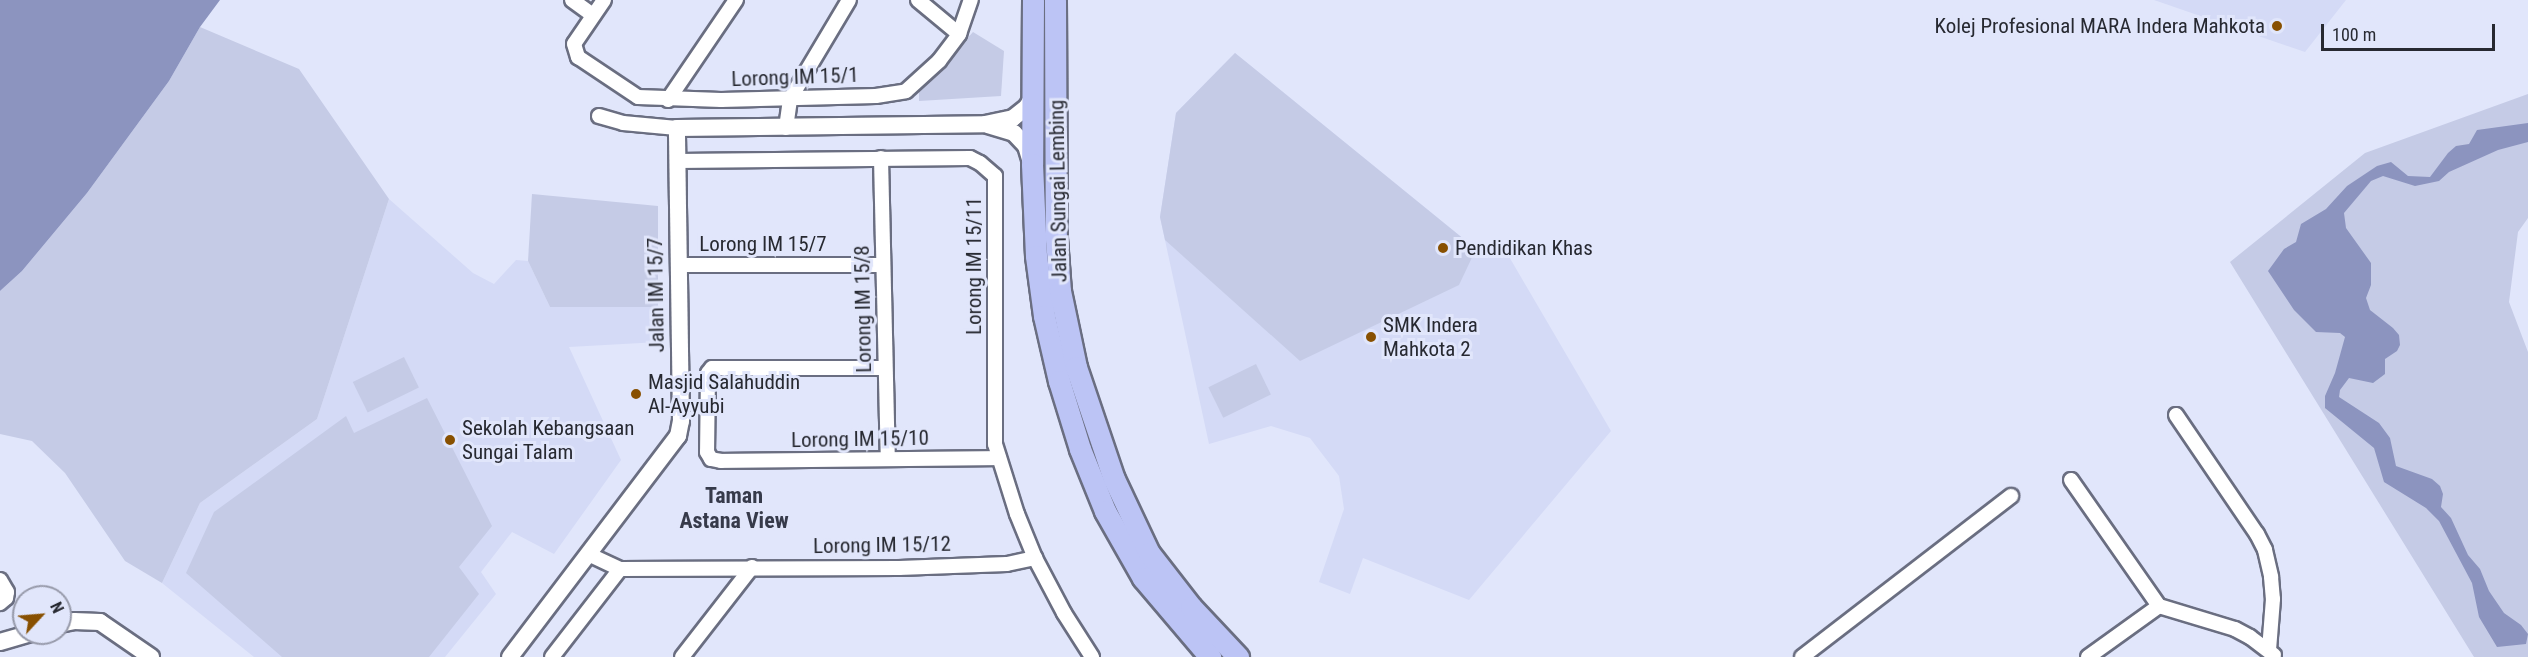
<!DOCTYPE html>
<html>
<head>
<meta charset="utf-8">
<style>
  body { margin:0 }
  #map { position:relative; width:2528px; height:657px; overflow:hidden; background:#e1e6fb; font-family:"Roboto Condensed",sans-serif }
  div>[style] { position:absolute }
  .built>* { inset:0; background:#d4daf6 }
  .green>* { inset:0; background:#c5cbe6; transform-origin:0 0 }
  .water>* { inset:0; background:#8c94bf }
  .roads { filter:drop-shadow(2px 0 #6a6e81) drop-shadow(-2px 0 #6a6e81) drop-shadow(0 2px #6a6e81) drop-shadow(0 -2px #6a6e81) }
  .minor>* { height:14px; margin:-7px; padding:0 7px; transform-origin:7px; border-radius:7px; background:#fff }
  .tertiary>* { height:16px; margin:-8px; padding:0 8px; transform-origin:8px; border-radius:8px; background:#fff }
  .primary>* { height:21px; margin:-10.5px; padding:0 10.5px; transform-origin:10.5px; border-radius:10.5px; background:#bcc4f5 }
  .dots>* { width:16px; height:16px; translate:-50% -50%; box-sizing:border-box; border:3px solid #e1e6fb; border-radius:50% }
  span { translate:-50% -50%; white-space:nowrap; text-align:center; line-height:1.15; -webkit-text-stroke:6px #e1e6fb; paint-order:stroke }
  .poi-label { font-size:21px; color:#272931 }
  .right { translate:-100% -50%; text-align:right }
  .left { translate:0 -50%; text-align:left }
  .street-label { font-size:21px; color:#272931 }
  .neighbourhood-label { font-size:22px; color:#363a4a; font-weight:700 }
  .north { position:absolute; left:12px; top:585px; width:60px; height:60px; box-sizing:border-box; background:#e1e6fb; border:2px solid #979aaa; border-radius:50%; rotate:64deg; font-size:16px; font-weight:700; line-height:24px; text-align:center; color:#272931 }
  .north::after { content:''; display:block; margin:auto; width:21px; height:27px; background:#885001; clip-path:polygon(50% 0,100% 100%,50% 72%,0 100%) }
  .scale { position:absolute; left:2321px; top:24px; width:174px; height:27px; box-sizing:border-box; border:3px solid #272931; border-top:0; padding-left:8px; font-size:18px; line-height:21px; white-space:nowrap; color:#272931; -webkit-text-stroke:4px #e1e6fb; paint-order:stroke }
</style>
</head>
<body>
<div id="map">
  <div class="built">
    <div style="clip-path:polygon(2154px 0,2346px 0,2305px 52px)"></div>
    <div style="clip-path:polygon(1235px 53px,1476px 249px,1504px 248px,1611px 431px,1469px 600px,1363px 558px,1350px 594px,1319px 582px,1344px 509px,1339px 476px,1310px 438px,1271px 426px,1209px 444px,1160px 217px,1176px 113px)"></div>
    <div style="clip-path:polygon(389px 199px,473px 273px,494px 284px,516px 260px,528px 261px,550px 307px,658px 307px,659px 342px,569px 347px,621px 460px,554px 554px,512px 532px,481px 572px,496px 594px,445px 657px,254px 657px,162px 583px,200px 503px,317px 419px)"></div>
  </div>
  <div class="green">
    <div style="clip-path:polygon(200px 27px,299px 69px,389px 199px,317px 419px,200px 503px,162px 583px,125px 561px,65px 473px,32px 441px,0 434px,0 291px,22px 271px,87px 193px,169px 81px)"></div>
    <div style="clip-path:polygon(973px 32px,1004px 51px,1001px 96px,919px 101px,919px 91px)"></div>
    <div style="clip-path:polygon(1235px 53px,1476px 249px,1459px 285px,1300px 361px,1165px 240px,1160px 217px,1176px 113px)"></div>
    <div style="clip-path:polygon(2528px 94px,2528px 218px,2518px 232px,2509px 302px,2528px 352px,2528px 657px,2474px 657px,2230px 262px,2365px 153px)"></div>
    <div style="clip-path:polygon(532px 194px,658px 206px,658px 307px,550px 307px,528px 261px)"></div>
    <div style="left:404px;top:357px;width:34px;height:57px;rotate:64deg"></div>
    <div style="left:1256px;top:364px;width:34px;height:53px;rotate:64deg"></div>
    <div style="clip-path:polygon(427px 398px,492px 526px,459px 567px,479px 594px,429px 657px,282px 657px,186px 573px,214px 512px,346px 416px,354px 433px)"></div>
  </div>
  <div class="water">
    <div style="clip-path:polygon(0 0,220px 0,200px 27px,169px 81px,87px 193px,22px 271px,0 291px)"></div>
    <div style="clip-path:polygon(2528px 123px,2528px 142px,2498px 150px,2449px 172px,2439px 181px,2415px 186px,2383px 176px,2371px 181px,2344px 213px,2346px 228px,2371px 263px,2371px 285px,2366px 298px,2370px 310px,2393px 328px,2399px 335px,2400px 345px,2397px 351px,2385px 359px,2385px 374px,2373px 383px,2349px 378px,2340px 390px,2339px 397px,2379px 423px,2390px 438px,2396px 466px,2432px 479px,2440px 486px,2443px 494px,2441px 507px,2451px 518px,2468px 555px,2480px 569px,2489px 591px,2504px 613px,2521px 625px,2528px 634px,2526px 644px,2497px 647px,2479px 617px,2472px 583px,2439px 521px,2426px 508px,2384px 482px,2374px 448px,2325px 408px,2325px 396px,2335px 373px,2345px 337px,2340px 333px,2316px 332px,2294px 310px,2268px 271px,2284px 249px,2296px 242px,2301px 224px,2326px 209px,2347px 186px,2377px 166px,2391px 162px,2408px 176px,2430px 177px,2448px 153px,2456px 146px,2469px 144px,2477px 130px)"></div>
  </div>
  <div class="roads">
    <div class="minor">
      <div style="left:572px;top:0;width:26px;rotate:36deg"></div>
      <div style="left:604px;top:0;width:53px;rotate:124.3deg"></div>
      <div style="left:574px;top:44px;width:14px;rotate:73deg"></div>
      <div style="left:578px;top:57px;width:72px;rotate:33.7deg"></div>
      <div style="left:638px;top:97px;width:83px;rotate:2.1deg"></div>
      <div style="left:721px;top:100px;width:155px;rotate:-1.5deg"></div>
      <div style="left:876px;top:96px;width:30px;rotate:-9deg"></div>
      <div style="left:906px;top:91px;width:45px;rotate:-42.3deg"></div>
      <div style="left:939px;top:61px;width:34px;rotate:-53deg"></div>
      <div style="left:959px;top:34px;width:36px;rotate:-71deg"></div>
      <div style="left:918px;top:0;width:53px;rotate:39.7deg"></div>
      <div style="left:668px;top:100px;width:121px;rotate:-55.8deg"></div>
      <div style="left:599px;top:116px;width:25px;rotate:16deg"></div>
      <div style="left:623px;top:123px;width:54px;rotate:5.3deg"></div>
      <div style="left:786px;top:128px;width:29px;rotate:-82deg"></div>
      <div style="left:790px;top:99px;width:115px;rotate:-59.2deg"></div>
      <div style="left:881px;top:158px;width:301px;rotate:88.7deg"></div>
      <div style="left:677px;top:161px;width:293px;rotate:-0.6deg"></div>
      <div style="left:970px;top:158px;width:11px;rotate:27deg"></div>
      <div style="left:980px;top:163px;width:20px;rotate:41deg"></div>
      <div style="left:995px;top:176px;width:268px;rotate:90deg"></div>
      <div style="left:995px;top:444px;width:73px;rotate:72.6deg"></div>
      <div style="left:1017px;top:514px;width:48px;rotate:67.8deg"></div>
      <div style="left:1035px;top:558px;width:62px;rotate:62.2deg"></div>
      <div style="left:1064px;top:613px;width:52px;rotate:57.5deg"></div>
      <div style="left:678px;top:265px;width:205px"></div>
      <div style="left:885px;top:368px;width:173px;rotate:180deg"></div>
      <div style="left:712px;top:368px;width:6px;rotate:129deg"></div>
      <div style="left:708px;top:373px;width:79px;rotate:90.7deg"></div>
      <div style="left:707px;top:452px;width:8px;rotate:60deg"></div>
      <div style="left:711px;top:459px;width:10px;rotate:11deg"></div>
      <div style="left:721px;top:461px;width:278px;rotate:-0.6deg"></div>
      <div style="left:2176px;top:415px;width:144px;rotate:55.8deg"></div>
      <div style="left:2257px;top:534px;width:18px;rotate:63deg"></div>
      <div style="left:2265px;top:550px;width:28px;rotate:77deg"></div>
      <div style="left:2271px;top:577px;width:22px;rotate:85deg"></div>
      <div style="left:2273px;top:599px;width:51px;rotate:94.5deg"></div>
      <div style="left:2071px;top:480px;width:154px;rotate:55.1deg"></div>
      <div style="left:588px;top:554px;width:35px;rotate:25deg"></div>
      <div style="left:620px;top:569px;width:279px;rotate:-0.2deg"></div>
      <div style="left:899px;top:568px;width:108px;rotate:-2.1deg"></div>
      <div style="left:1007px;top:564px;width:29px;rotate:-12deg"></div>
      <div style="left:0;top:580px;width:14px;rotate:60deg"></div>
      <div style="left:7px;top:592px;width:6px;rotate:99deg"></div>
      <div style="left:6px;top:598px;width:8px;rotate:140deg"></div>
      <div style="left:552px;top:657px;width:111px;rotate:-52.3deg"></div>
      <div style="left:682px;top:657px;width:114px;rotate:-52.1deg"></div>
      <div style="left:1802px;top:657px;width:264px;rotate:-37.6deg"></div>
      <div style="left:2088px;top:657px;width:87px;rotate:-35.7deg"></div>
      <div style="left:2159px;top:606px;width:79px;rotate:16.8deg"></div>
      <div style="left:2235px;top:629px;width:17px;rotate:28deg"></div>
      <div style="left:2250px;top:637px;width:30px;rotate:37deg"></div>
    </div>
    <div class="tertiary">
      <div style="left:988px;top:125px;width:27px;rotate:17deg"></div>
      <div style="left:1014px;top:133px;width:18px;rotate:47deg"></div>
      <div style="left:1026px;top:146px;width:14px;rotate:73deg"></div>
      <div style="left:60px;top:624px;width:14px;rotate:-12deg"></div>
      <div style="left:74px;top:621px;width:26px;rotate:2deg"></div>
      <div style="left:100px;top:622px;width:62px;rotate:34.5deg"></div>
      <div style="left:0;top:642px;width:32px;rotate:-16deg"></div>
      <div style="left:510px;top:657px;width:278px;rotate:-52.8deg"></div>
      <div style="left:678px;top:436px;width:15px;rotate:-79deg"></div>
      <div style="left:681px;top:421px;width:293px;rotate:-90.8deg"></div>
      <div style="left:677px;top:128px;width:308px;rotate:-0.7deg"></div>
      <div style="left:985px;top:124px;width:29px;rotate:-12deg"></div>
      <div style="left:1013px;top:118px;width:18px;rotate:-38deg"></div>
      <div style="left:1027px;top:107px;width:10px;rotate:-61deg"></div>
    </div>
    <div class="primary">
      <div style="left:1033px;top:0;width:164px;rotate:90.3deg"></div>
      <div style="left:1032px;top:164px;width:92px;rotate:87.5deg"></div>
      <div style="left:1036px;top:256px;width:61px;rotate:82.4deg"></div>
      <div style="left:1044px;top:316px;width:67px;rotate:77deg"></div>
      <div style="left:1059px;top:381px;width:71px;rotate:72.8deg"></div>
      <div style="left:1080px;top:449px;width:67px;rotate:68deg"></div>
      <div style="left:1105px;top:511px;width:77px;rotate:60.4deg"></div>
      <div style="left:1143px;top:578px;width:104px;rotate:49.7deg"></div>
      <div style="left:1055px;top:0;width:238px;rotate:89.8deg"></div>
      <div style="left:1056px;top:238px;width:53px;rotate:85.7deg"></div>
      <div style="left:1060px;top:291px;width:78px;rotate:78.1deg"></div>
      <div style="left:1076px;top:367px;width:118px;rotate:71.3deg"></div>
      <div style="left:1114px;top:479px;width:82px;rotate:64.7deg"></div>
      <div style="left:1149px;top:553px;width:68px;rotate:52.1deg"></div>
      <div style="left:1191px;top:607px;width:69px;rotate:46.8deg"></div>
    </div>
  </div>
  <div class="dots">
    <div style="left:2277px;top:26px;background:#885001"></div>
    <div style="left:1443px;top:248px;background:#885001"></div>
    <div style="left:1371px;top:337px;background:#885001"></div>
    <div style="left:636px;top:394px;background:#885001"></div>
    <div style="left:450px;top:440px;background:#885001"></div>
  </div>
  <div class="poi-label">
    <span class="right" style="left:2265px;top:26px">Kolej Profesional MARA Indera Mahkota</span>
    <span class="left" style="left:1455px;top:248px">Pendidikan Khas</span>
    <span class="left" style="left:1383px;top:337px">SMK Indera<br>Mahkota 2</span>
    <span class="left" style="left:648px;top:394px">Masjid Salahuddin<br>Al-Ayyubi</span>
    <span class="left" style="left:462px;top:440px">Sekolah Kebangsaan<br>Sungai Talam</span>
  </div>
  <div class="street-label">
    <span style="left:795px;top:77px;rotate:-2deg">Lorong IM 15/1</span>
    <span style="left:1058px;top:191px;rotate:-91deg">Jalan Sungai Lembing</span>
    <span style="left:763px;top:244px">Lorong IM 15/7</span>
    <span style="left:974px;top:266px;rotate:-90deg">Lorong IM 15/11</span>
    <span style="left:656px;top:295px;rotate:-91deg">Jalan IM 15/7</span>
    <span style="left:863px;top:309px;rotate:-91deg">Lorong IM 15/8</span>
    <span style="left:860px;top:439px;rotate:-1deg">Lorong IM 15/10</span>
    <span style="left:882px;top:545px;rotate:-1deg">Lorong IM 15/12</span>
  </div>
  <div class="neighbourhood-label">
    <span style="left:734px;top:508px">Taman<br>Astana View</span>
  </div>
  <div class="north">N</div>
  <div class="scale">100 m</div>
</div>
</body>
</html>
